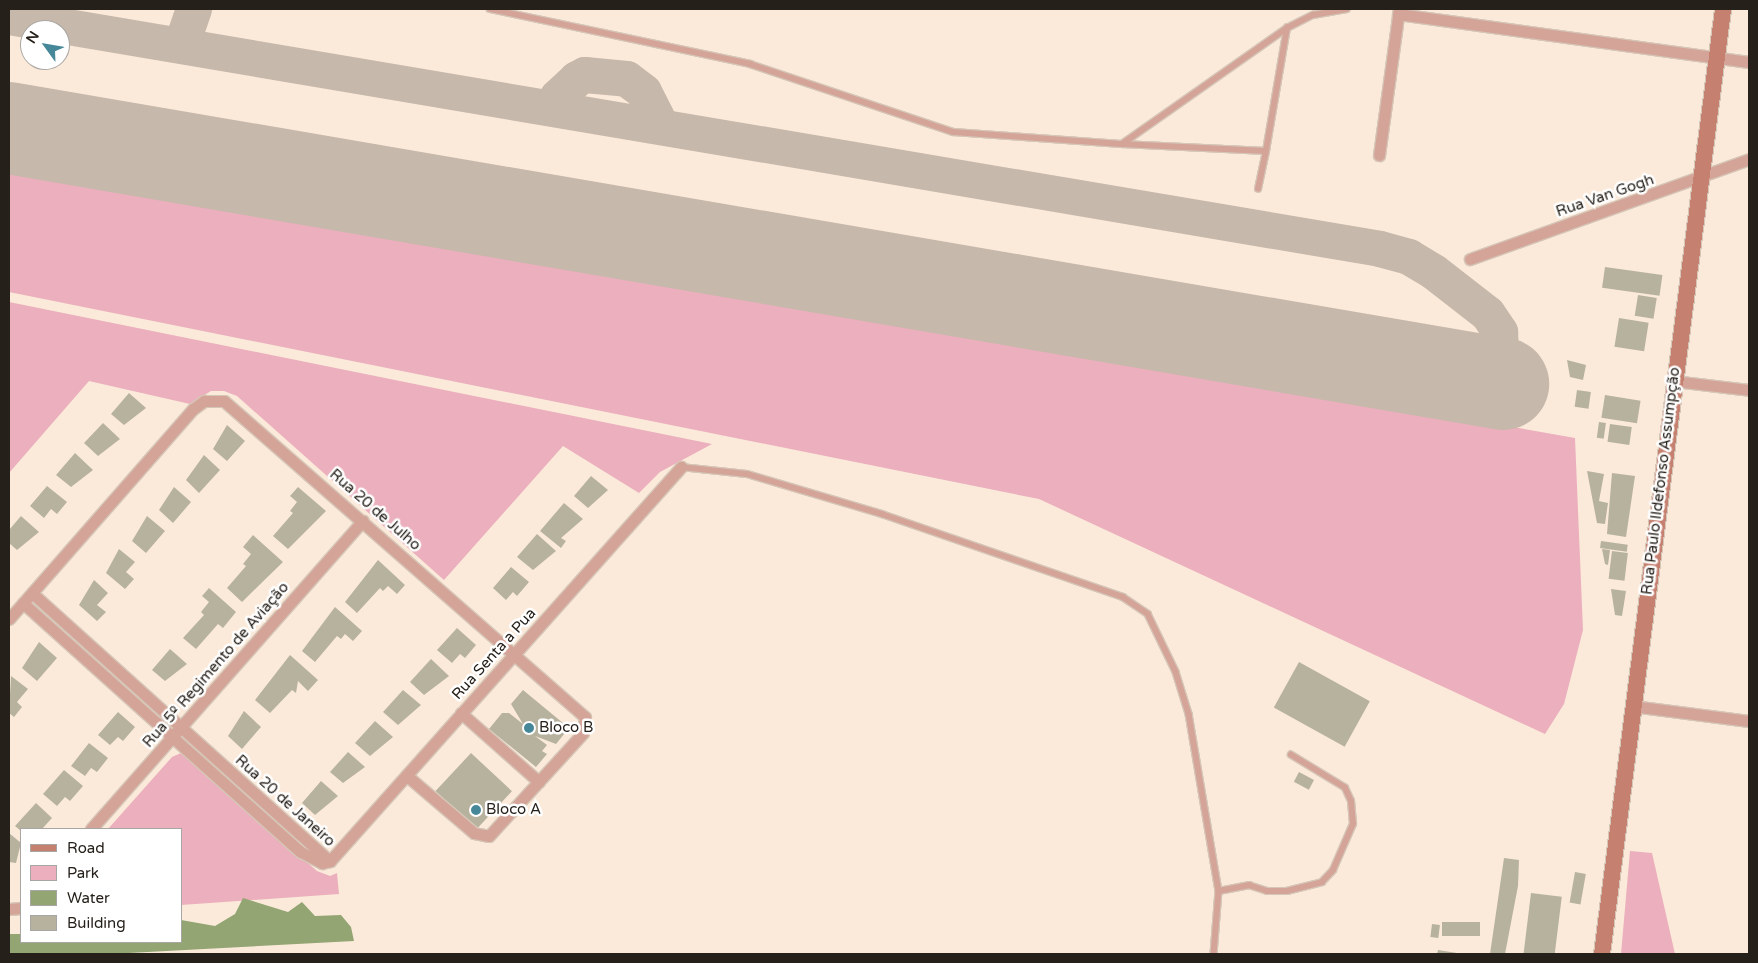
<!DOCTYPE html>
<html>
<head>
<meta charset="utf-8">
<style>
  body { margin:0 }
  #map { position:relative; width:1758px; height:963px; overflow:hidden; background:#fbeada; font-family:"Varela Round",sans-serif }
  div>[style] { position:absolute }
  .green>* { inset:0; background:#ebafbd }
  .water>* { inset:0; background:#92a573 }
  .taxiway>* { height:36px; margin:-18px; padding:0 18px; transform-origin:18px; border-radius:18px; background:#c6b8aa }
  .runway>* { height:92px; margin:-46px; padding:0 46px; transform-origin:46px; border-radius:46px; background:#c6b8aa }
  .building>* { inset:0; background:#b7b29e; transform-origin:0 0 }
  .roads { filter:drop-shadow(1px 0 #d5c6b7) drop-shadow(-1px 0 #d5c6b7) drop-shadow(0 1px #d5c6b7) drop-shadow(0 -1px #d5c6b7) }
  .lane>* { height:5.5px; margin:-2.75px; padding:0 2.75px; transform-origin:2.75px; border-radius:2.75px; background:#d5a498 }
  .street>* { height:11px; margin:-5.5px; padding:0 5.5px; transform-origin:5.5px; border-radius:5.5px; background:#d5a498 }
  .secondary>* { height:16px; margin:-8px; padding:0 8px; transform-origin:8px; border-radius:8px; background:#c5806f }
  .dots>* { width:14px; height:14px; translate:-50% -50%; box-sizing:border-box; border:2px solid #fff; border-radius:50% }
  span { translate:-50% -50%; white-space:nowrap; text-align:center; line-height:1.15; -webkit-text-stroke:5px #fff; paint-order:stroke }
  .street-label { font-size:15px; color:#26201a }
  .poi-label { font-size:15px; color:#26201a }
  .left { translate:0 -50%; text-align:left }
  .frame { position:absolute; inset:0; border:10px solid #26201a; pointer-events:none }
  .legend { position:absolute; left:20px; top:828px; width:162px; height:115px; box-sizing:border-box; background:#fff; border:1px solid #a8a6a3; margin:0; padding:6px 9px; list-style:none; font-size:15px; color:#26201a }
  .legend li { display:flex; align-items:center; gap:10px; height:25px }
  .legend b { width:25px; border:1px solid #a8a6a3 }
  .north { position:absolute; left:20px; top:20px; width:50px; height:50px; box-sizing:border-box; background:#fff; border:1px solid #a8a6a3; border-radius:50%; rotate:302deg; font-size:14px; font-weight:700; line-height:20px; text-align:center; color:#26201a }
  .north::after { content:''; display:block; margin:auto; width:18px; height:22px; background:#468899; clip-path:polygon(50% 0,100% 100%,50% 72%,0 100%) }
</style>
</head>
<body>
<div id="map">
  <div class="green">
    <div style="clip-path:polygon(9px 162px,1575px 438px,1583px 630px,1564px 704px,1545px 734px,1039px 499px,9px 292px)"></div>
    <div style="clip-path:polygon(9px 302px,712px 444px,660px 472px,639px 493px,563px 446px,444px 580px,237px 396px,224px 391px,211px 391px,190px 404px,89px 381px,9px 473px)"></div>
    <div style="clip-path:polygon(181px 753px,317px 871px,330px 876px,337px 873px,339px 894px,181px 905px,181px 829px,108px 829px,172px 757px)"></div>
    <div style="clip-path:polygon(1630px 851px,1652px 853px,1675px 954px,1621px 954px)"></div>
  </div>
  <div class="water">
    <div style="clip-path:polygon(243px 898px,288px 912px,302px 902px,315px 916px,341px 915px,351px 927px,354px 941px,110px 954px,9px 954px,9px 934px,21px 934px,21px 942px,181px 942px,181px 920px,215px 926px,235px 914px)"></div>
  </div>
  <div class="taxiway">
    <div style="left:9px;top:17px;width:1390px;rotate:9.6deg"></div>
    <div style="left:1380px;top:249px;width:30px;rotate:15deg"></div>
    <div style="left:1409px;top:257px;width:29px;rotate:31deg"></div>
    <div style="left:1434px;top:272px;width:68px;rotate:37.9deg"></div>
    <div style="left:1488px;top:314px;width:22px;rotate:56deg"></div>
    <div style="left:1500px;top:332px;width:52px;rotate:86.7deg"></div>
    <div style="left:182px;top:44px;width:37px;rotate:-71deg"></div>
    <div style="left:567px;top:110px;width:16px;rotate:-125deg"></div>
    <div style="left:558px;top:97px;width:26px;rotate:-43deg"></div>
    <div style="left:577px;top:79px;width:9px;rotate:-27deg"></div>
    <div style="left:585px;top:75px;width:42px;rotate:5.4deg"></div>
    <div style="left:627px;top:79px;width:21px;rotate:37deg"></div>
    <div style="left:644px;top:92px;width:38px;rotate:63deg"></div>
  </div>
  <div class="runway">
    <div style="left:9px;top:128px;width:1516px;rotate:9.72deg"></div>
  </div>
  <div class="building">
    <div style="left:1605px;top:267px;width:58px;height:21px;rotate:8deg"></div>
    <div style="left:1638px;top:295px;width:19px;height:21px;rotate:9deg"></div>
    <div style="left:1619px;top:318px;width:30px;height:29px;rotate:9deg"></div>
    <div style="clip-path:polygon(1567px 360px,1586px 365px,1583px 380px,1570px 377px)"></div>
    <div style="left:1577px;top:390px;width:14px;height:17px;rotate:8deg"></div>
    <div style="clip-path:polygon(129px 393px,146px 408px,124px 425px,111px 414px)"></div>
    <div style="left:1605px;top:395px;width:36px;height:23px;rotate:9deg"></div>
    <div style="left:1599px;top:422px;width:7px;height:16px;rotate:8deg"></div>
    <div style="clip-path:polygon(103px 423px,120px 439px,98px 456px,84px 443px)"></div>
    <div style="left:1610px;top:424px;width:22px;height:18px;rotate:8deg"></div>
    <div style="clip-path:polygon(227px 425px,245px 441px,227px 461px,213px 449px)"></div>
    <div style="clip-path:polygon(75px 453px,93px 470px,71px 487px,56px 475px)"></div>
    <div style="clip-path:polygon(204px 455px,220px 470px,199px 493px,186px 480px)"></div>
    <div style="clip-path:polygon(1587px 471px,1604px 474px,1599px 501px,1608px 503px,1605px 524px,1597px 523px)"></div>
    <div style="clip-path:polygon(1612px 473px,1635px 476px,1626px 537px,1607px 534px)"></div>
    <div style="clip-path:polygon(591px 476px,608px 490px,588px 508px,574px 496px)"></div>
    <div style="clip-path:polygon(47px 486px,67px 502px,57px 514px,51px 509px,44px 518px,30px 506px)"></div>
    <div style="clip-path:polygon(174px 487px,191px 502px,173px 523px,159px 510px)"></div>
    <div style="clip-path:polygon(298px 487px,326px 511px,288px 549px,273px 536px,293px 513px,290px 511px,297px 502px,290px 496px)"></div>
    <div style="clip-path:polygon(564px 503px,583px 519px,561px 538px,566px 541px,561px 548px,540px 531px)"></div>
    <div style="clip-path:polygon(21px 516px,39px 532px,17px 550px,9px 543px,9px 530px)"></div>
    <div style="clip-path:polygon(147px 516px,165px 531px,146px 553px,132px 541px)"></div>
    <div style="clip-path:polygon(537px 534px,556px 551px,533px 570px,517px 557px)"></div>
    <div style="clip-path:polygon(253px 535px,283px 562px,242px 602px,227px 588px,246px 566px,243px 564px,251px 554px,243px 547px)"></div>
    <div style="left:1601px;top:541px;width:27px;height:7px;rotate:8deg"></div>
    <div style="clip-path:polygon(119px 549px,135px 562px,126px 572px,134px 579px,125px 589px,106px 573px)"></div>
    <div style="clip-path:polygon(1602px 549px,1610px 550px,1608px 565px,1605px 564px)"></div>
    <div style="left:1612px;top:551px;width:16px;height:28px;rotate:7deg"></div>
    <div style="clip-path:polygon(378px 560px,405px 585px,397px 594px,388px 586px,383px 591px,380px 588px,357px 613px,345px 602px)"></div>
    <div style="clip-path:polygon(511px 567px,529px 582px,517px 596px,513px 592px,506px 600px,493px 588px)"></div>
    <div style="clip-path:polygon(94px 580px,108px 593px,97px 605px,106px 612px,97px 621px,79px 605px)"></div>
    <div style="clip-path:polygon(209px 588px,236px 612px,223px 628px,218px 624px,196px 649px,183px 638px,204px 615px,201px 612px,209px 602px,202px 596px)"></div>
    <div style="clip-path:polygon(1611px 589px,1626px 591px,1622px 616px,1615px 615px)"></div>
    <div style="clip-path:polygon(335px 607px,362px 631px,353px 641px,345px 634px,341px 639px,337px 636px,315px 662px,302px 651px)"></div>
    <div style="clip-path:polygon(457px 628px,476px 645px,465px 658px,460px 654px,452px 663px,437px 650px)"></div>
    <div style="clip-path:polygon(39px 642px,57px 658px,37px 681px,22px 668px)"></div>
    <div style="clip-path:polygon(170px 649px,187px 664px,165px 681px,152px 670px)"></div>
    <div style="clip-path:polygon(290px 655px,318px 680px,308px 691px,298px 681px,296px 693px,292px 690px,270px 713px,255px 700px)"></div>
    <div style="clip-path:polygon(431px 659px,449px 676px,424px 695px,410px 682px)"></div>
    <div style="left:1299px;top:662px;width:81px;height:52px;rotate:29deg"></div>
    <div style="clip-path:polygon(11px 676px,28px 689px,17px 702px,22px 707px,14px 717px,9px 713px)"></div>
    <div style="clip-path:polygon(403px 690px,421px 705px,398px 725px,383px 712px)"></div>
    <div style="clip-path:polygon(523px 690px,569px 728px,556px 744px,535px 736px,547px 745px,542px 751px,547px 754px,536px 767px,489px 729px,502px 713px,509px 713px,523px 724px,511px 704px)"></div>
    <div style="clip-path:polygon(244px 711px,261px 727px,242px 749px,228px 736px)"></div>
    <div style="clip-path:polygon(118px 712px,135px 727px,123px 741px,118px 737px,110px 745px,98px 735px)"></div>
    <div style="clip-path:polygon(375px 721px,393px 737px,370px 756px,355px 743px)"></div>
    <div style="clip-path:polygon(89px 743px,108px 758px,97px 772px,91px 768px,85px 776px,71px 766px)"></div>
    <div style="clip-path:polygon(348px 752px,365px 767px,343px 783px,330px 772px)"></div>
    <div style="left:471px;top:753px;width:56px;height:52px;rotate:43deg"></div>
    <div style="clip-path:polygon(64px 770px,83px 786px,70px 801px,65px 797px,57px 806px,43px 794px)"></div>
    <div style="left:1299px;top:772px;width:17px;height:11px;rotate:28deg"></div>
    <div style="clip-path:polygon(321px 781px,338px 796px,315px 815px,302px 803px)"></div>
    <div style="clip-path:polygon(36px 803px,52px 818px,42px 829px,21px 831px,15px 826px)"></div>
    <div style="clip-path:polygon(9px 833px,21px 843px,16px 863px,9px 862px)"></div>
    <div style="clip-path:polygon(1504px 858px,1519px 860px,1518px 886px,1505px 954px,1490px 954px)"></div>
    <div style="left:1575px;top:872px;width:11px;height:31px;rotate:10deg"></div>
    <div style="left:1531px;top:893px;width:31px;height:62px;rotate:7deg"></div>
    <div style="left:1480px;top:922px;width:14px;height:38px;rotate:90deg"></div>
    <div style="left:1432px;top:924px;width:8px;height:13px;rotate:7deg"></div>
    <div style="clip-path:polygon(1438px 950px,1457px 953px,1457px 954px,1437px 954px)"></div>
  </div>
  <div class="roads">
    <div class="lane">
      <div style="left:490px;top:9px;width:266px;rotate:11.9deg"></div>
      <div style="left:750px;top:64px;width:214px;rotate:18.5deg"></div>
      <div style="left:953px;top:132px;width:169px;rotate:4.1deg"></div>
      <div style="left:1122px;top:144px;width:202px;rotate:-35.1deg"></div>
      <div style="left:1287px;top:28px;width:29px;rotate:-27deg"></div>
      <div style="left:1313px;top:15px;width:34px;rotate:-10deg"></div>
      <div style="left:1122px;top:144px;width:144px;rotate:2.8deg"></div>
      <div style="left:1266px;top:151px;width:125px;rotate:-80.3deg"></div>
      <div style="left:1258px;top:189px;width:39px;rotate:-78deg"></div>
      <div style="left:681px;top:467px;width:66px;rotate:6.1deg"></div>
      <div style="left:747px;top:474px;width:141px;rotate:16.5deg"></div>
      <div style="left:882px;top:514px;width:255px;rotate:19deg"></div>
      <div style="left:1123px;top:597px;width:30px;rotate:34deg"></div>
      <div style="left:1148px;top:614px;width:64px;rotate:64.2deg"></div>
      <div style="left:1176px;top:672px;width:44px;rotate:72.8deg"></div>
      <div style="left:1189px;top:714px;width:180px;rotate:80.4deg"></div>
      <div style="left:1219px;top:891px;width:63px;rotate:94.5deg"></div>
      <div style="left:1219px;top:891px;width:31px;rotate:-11deg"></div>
      <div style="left:1249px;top:885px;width:19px;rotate:18deg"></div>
      <div style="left:1267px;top:891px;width:20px"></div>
      <div style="left:1287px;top:891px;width:36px;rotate:-14deg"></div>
      <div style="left:1322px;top:882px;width:16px;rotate:-47deg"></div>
      <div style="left:1333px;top:870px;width:50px;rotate:-66.5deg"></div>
      <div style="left:1353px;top:824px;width:23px;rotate:-95deg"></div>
      <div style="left:1351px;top:801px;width:14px;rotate:-115deg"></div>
      <div style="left:1345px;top:788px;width:63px;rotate:-148.6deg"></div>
    </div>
    <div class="street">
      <div style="left:1398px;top:14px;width:354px;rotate:7.8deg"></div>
      <div style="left:1379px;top:155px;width:147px;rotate:-82.2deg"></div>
      <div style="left:1470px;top:259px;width:296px;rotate:-19.7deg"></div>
      <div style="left:1674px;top:381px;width:76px;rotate:6.8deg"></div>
      <div style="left:32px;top:593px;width:401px;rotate:42deg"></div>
      <div style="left:23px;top:603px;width:373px;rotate:41.9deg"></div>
      <div style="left:301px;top:852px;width:24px;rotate:28deg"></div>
      <div style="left:322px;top:863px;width:8px;rotate:-14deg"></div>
      <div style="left:9px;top:619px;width:279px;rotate:-48.8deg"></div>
      <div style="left:193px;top:409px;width:14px;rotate:-36deg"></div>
      <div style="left:204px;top:401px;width:20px"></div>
      <div style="left:224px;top:401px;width:480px;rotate:41.2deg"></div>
      <div style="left:585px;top:717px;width:16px;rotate:97deg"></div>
      <div style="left:583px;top:733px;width:139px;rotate:132.4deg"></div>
      <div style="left:489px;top:836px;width:15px;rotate:-169deg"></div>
      <div style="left:474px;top:833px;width:89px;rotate:-139.5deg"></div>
      <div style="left:1632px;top:706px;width:118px;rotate:7.3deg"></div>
      <div style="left:461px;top:713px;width:104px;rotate:41.5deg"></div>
      <div style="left:91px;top:829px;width:411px;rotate:-48.6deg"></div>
      <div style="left:330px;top:861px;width:528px;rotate:-48.3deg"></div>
      <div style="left:9px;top:909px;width:12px;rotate:-5deg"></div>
    </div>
    <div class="secondary">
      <div style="left:1602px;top:954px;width:953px;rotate:-82.7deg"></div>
    </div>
  </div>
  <div class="dots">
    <div style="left:529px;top:728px;background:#468899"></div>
    <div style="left:476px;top:810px;background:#468899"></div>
  </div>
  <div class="street-label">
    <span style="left:1605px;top:196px;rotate:-19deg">Rua Van Gogh</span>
    <span style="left:1661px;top:481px;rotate:-83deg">Rua Paulo Ildefonso Assumpção</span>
    <span style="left:375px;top:510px;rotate:41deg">Rua 20 de Julho</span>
    <span style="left:494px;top:654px;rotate:-48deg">Rua Senta a Pua</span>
    <span style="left:216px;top:665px;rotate:-49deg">Rua 5º Regimento de Aviação</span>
    <span style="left:285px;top:801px;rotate:42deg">Rua 20 de Janeiro</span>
  </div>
  <div class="poi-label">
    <span class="left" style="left:539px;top:728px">Bloco B</span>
    <span class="left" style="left:486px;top:810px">Bloco A</span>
  </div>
  <div class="frame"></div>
  <ul class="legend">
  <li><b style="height:6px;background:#c5806f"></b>Road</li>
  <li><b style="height:14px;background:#ebafbd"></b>Park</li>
  <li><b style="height:14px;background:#92a573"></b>Water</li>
  <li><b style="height:14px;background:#b7b29e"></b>Building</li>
  </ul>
  <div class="north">N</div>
</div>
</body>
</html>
